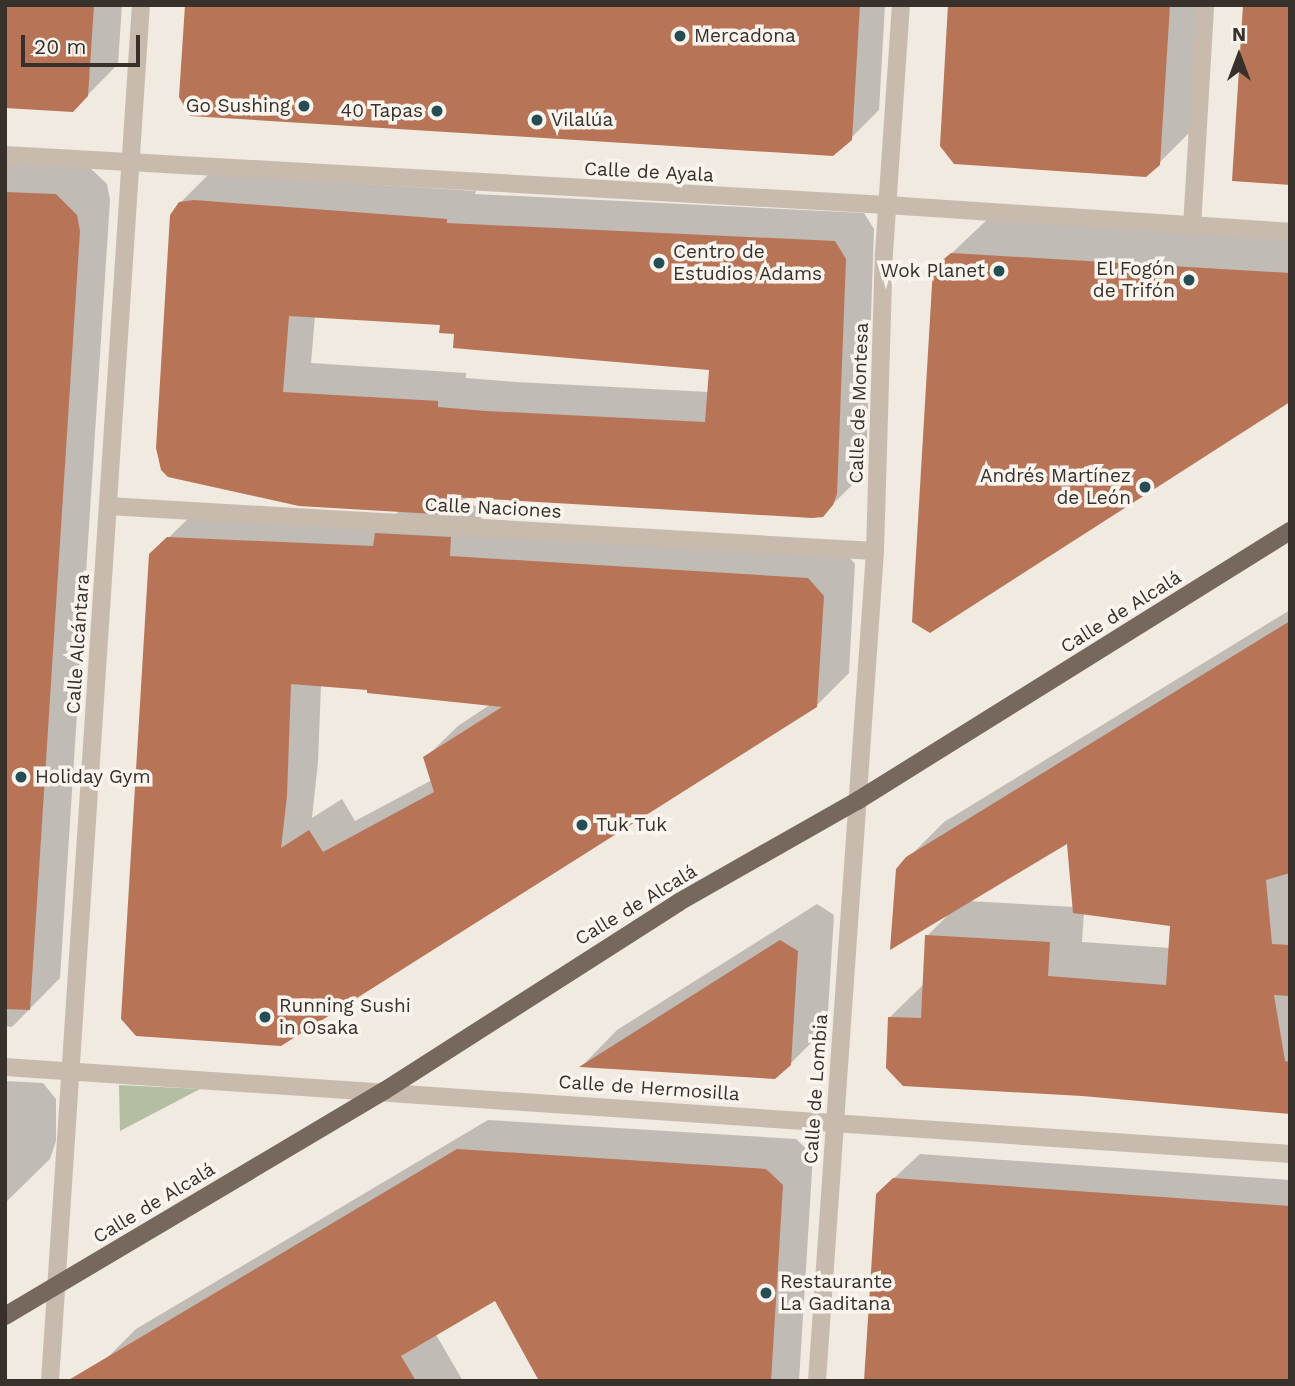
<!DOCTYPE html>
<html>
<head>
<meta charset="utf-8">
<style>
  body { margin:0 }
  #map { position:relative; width:1295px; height:1386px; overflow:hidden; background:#f1eae1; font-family:"Work Sans",sans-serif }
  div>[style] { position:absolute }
  .green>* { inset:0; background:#b3bea2 }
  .shadow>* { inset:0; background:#0003 }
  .building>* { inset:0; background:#b87457 }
  .minor>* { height:18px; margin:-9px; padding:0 9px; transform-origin:9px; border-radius:9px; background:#c8bbae }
  .major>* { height:18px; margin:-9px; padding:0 9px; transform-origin:9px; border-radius:9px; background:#77685e }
  .dots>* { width:19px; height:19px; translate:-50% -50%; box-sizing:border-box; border:4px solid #f9f4ed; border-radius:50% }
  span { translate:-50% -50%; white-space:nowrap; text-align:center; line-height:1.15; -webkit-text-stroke:7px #f9f4ed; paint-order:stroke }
  .poi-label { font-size:19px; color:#37302b }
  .left { translate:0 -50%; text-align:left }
  .right { translate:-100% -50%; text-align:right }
  .street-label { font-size:19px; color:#37302b }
  .frame { position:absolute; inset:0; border:7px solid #37302b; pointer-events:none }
  .north { position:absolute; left:1204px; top:21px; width:70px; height:70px; -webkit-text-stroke:5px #f9f4ed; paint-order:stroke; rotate:0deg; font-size:19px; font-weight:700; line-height:28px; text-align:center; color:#37302b }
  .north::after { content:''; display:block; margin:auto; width:24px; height:32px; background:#37302b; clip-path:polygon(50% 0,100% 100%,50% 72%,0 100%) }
  .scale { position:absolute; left:21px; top:35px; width:119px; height:32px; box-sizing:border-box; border:4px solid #37302b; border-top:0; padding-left:9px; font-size:21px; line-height:24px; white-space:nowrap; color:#37302b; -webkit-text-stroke:5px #f9f4ed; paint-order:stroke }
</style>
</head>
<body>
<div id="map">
  <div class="green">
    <div style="clip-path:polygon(119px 1085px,200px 1089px,120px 1131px)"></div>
  </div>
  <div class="shadow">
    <div style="clip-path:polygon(5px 5px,122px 5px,118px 64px,72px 111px)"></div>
    <div style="clip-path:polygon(187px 5px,885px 5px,879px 110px,851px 138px)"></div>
    <div style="clip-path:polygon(951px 5px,1198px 5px,1190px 132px,1159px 163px)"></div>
    <div style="clip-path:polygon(5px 160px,87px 165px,107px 184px,110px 200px,60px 978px,12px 1027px,5px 1026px)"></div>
    <div style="clip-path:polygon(evenodd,209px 174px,476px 191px,475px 194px,864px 213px,874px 229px,866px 463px,851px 486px,822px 515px,468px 496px,460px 505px,482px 506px,481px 524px,840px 546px,855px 564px,849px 673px,816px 706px,281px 1044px,151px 555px,201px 506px,396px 514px,400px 510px,299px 504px,180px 203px,209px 174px,315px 316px,442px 323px,456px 332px,710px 368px,709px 392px,516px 382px,466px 378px,466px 373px,311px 363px,315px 316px,209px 174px,321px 685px,369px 689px,491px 704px,458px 726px,425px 758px,432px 780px,355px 821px,342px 799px,312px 818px,318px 762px,321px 685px)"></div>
    <div style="clip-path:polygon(989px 218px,1290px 235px,1290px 400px,935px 269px)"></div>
    <div style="clip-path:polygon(evenodd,1290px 610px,1290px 1112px,1082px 1094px,890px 1017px,925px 983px,927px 936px,948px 915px,908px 858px,944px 822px,1290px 610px,1068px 841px,1074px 907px,968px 901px,1068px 841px,1290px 610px,1084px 913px,1172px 924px,1170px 948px,1082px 942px,1084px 913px)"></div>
    <div style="clip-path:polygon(817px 904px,834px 915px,827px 1027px,790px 1064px,583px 1065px,617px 1030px)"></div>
    <div style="clip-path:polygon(5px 1081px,43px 1083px,56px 1099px,56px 1141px,50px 1159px,5px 1203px)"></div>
    <div style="clip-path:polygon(488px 1120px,796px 1139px,813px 1155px,799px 1381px,541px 1381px,496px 1298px,435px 1333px,463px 1381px,253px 1381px,96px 1369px,136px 1329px)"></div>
    <div style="clip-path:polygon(920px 1154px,1290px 1180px,1290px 1381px,877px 1194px)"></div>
  </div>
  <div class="building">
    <div style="clip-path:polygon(5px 5px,94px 5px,88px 96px,73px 112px,5px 108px)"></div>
    <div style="clip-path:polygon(185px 5px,860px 5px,852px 140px,833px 156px,190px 116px,179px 97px)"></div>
    <div style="clip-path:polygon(948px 5px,1170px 5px,1160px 165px,1146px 177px,954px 164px,940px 146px)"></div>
    <div style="clip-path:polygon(1243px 5px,1290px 5px,1290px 185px,1232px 181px)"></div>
    <div style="clip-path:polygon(5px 192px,56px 194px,77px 215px,80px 231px,30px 1010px,5px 1009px)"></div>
    <div style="clip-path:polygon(evenodd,194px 200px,447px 219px,447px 223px,835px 241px,846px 259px,837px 494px,833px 505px,823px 517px,812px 518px,453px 497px,452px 515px,299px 506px,168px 477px,161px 470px,156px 448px,170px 215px,179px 202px,194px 200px,289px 316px,440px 325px,439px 333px,454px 334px,453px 348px,709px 370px,705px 422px,486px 411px,438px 407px,438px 401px,283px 392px,289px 316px)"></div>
    <div style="clip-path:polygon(951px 253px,1290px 273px,1290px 402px,930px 633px,912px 622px,933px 268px)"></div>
    <div style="clip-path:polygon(evenodd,375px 533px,451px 537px,450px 556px,808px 578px,824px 596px,817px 707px,281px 1046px,136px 1036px,121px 1019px,149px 554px,167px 537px,373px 546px,375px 533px,291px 684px,367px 690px,367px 693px,502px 707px,423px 757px,434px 792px,323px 852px,309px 830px,281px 848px,287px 796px,291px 684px)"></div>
    <div style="clip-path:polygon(1290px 621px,1290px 873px,1266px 880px,1272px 944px,1290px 945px,1290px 996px,1274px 995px,1285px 1061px,1290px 1062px,1290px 1114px,1082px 1096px,903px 1086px,886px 1068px,888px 1017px,921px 1018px,925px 935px,1050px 942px,1048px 976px,1166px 985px,1170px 926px,1073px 913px,1067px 844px,890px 950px,896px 869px,906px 857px)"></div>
    <div style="clip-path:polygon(780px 940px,798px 951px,791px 1065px,775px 1079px,579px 1067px)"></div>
    <div style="clip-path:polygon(457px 1149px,766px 1169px,783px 1185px,771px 1381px,539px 1381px,495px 1301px,401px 1356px,416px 1381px,67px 1381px)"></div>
    <div style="clip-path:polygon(893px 1178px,1290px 1206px,1290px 1381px,864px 1381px,876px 1194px)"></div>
  </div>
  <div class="minor">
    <div style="left:5px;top:155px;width:883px;rotate:3.24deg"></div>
    <div style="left:887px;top:205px;width:404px;rotate:3.8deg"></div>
    <div style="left:1192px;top:227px;width:222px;rotate:-86.6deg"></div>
    <div style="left:108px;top:506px;width:768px;rotate:3.36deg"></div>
    <div style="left:5px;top:1067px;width:1288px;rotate:3.87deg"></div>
    <div style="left:50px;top:1381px;width:1379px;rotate:-86.22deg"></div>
    <div style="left:817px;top:1381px;width:832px;rotate:-86deg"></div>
    <div style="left:875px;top:551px;width:298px;rotate:-88.3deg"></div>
    <div style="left:884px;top:253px;width:249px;rotate:-86.1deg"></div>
  </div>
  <div class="major">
    <div style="left:5px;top:1316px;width:441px;rotate:-30.7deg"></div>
    <div style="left:384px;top:1091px;width:350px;rotate:-32.6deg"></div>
    <div style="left:679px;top:902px;width:205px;rotate:-29.6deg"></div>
    <div style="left:857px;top:801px;width:510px;rotate:-31.95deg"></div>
  </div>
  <div class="dots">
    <div style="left:680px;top:36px;background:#254e54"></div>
    <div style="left:304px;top:106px;background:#254e54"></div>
    <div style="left:437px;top:111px;background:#254e54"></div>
    <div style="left:537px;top:120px;background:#254e54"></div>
    <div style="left:659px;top:263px;background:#254e54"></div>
    <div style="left:999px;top:271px;background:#254e54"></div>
    <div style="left:1189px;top:280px;background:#254e54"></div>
    <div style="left:1145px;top:487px;background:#254e54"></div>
    <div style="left:21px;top:777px;background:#254e54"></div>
    <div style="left:582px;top:825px;background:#254e54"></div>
    <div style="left:265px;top:1017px;background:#254e54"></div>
    <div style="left:766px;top:1293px;background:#254e54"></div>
  </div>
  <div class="poi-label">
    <span class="left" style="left:694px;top:36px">Mercadona</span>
    <span class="right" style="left:290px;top:106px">Go Sushing</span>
    <span class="right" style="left:423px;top:111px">40 Tapas</span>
    <span class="left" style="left:551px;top:120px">Vilalúa</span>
    <span class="left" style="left:673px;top:263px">Centro de<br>Estudios Adams</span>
    <span class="right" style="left:1175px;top:280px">El Fogón<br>de Trifón</span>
    <span class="right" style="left:985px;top:271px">Wok Planet</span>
    <span class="right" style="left:1131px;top:487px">Andrés Martínez<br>de León</span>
    <span class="left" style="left:35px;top:777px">Holiday Gym</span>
    <span class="left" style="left:596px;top:825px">Tuk Tuk</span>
    <span class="left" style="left:279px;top:1017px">Running Sushi<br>in Osaka</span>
    <span class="left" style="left:780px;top:1293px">Restaurante<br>La Gaditana</span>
  </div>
  <div class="street-label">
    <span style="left:649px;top:172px;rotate:3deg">Calle de Ayala</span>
    <span style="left:859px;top:403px;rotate:-88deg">Calle de Montesa</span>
    <span style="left:493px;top:508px;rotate:3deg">Calle Naciones</span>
    <span style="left:1121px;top:612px;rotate:-32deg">Calle de Alcalá</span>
    <span style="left:78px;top:644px;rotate:-86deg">Calle Alcántara</span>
    <span style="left:636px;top:905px;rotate:-31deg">Calle de Alcalá</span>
    <span style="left:649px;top:1088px;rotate:4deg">Calle de Hermosilla</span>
    <span style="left:816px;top:1089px;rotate:-86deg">Calle de Lombia</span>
    <span style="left:154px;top:1203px;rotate:-31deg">Calle de Alcalá</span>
  </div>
  <div class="frame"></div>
  <div class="north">N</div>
  <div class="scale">20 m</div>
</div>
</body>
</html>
